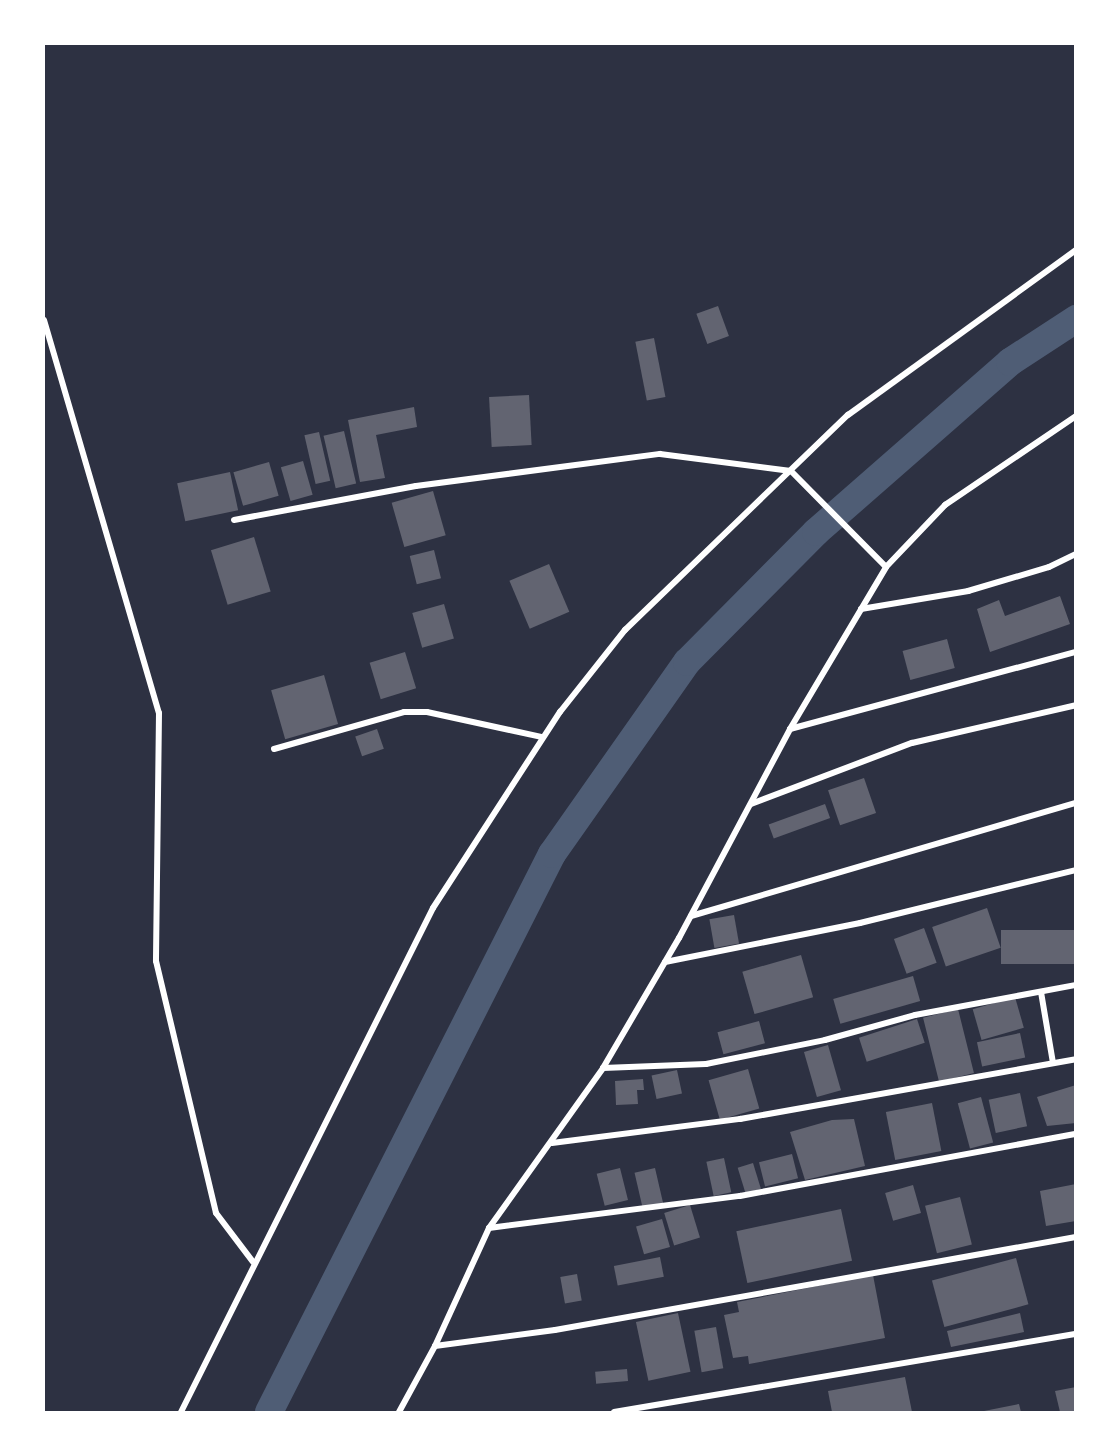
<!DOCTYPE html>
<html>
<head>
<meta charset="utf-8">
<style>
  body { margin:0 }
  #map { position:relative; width:1119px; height:1456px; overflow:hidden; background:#2d3142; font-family:"PT Serif",serif }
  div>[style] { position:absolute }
  .canal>* { height:28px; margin:-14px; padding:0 14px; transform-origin:14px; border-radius:14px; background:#4f5d75 }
  .building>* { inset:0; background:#626471; transform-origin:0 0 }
  .minor>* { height:6px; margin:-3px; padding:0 3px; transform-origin:3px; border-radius:3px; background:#fff }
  span { translate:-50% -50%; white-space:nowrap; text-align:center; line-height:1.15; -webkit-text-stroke:6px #fff; paint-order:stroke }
  .frame { position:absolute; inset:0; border:45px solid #fff; pointer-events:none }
</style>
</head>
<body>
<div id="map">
  <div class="canal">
    <div style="left:269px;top:1412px;width:626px;rotate:-63.11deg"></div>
    <div style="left:552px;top:854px;width:235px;rotate:-54.9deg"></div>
    <div style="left:687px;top:662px;width:183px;rotate:-45.2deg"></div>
    <div style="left:816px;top:532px;width:258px;rotate:-41.2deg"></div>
    <div style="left:1010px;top:362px;width:79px;rotate:-33.1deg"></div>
  </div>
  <div class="building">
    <div style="left:718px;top:306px;width:32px;height:23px;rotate:70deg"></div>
    <div style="left:654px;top:338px;width:60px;height:19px;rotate:79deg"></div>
    <div style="left:529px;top:395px;width:50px;height:40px;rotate:87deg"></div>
    <div style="clip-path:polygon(414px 407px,417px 427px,376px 435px,385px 478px,360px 482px,348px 420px)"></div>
    <div style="left:344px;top:431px;width:54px;height:21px;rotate:77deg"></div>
    <div style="left:319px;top:432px;width:50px;height:15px;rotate:77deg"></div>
    <div style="left:303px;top:461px;width:35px;height:23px;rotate:74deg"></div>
    <div style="left:269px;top:462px;width:35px;height:37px;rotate:74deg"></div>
    <div style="left:230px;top:472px;width:39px;height:54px;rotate:78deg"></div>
    <div style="left:433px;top:491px;width:46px;height:43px;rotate:74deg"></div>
    <div style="left:254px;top:537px;width:57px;height:45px;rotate:73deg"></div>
    <div style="left:434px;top:550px;width:29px;height:25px;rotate:76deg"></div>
    <div style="left:549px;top:564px;width:52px;height:43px;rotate:67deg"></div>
    <div style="clip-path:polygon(1060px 596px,1070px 624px,990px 652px,977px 609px,999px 600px,1005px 616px)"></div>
    <div style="left:444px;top:604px;width:36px;height:33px;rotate:74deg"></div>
    <div style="left:947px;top:639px;width:30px;height:46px;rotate:75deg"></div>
    <div style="left:405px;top:652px;width:38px;height:37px;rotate:73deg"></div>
    <div style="left:324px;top:675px;width:51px;height:55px;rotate:74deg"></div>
    <div style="left:377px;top:729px;width:21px;height:23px;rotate:71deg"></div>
    <div style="left:864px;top:778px;width:37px;height:38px;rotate:71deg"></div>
    <div style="left:825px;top:804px;width:15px;height:60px;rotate:70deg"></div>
    <div style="left:987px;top:908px;width:42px;height:58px;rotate:71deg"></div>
    <div style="left:734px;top:915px;width:29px;height:25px;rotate:80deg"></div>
    <div style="left:924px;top:928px;width:37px;height:32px;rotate:70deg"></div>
    <div style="left:1076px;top:930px;width:34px;height:75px;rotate:90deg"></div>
    <div style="left:801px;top:955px;width:44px;height:61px;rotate:74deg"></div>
    <div style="left:913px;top:976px;width:26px;height:83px;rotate:74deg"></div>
    <div style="left:1015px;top:997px;width:32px;height:44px;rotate:74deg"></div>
    <div style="left:958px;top:1009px;width:66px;height:36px;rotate:76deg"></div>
    <div style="left:917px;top:1019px;width:25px;height:61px;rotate:72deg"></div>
    <div style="left:759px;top:1021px;width:23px;height:43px;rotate:75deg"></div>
    <div style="left:1020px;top:1033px;width:25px;height:44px;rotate:78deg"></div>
    <div style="left:828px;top:1045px;width:47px;height:25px;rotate:74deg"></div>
    <div style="left:748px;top:1069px;width:41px;height:41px;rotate:74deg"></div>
    <div style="left:677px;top:1070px;width:24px;height:26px;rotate:78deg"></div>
    <div style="clip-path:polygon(643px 1079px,644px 1090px,637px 1090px,638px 1104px,616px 1105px,615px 1081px)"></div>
    <div style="clip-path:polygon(1076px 1085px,1076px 1123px,1047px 1126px,1037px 1097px)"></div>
    <div style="left:1020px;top:1093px;width:34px;height:32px;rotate:78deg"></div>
    <div style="left:981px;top:1097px;width:47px;height:24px;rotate:75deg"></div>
    <div style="left:932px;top:1103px;width:49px;height:47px;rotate:79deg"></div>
    <div style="clip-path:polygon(854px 1119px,865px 1166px,805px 1180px,790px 1132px,832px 1120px)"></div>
    <div style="left:792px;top:1154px;width:25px;height:34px;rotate:76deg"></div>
    <div style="left:724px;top:1158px;width:35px;height:18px;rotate:78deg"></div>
    <div style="left:753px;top:1163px;width:27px;height:16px;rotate:73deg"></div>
    <div style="left:620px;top:1168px;width:33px;height:24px;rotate:76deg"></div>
    <div style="left:655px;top:1168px;width:37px;height:21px;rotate:77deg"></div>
    <div style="clip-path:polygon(1076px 1184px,1076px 1221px,1046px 1226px,1040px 1191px)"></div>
    <div style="left:913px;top:1185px;width:29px;height:29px;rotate:74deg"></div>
    <div style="left:960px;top:1197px;width:49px;height:36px;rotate:76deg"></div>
    <div style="left:690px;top:1205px;width:34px;height:27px;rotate:73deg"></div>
    <div style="left:841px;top:1209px;width:53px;height:107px;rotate:78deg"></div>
    <div style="left:662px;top:1219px;width:29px;height:27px;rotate:74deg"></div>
    <div style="left:660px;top:1257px;width:20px;height:47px;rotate:79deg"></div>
    <div style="left:1016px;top:1258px;width:48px;height:87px;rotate:75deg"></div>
    <div style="left:577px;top:1274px;width:27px;height:17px;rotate:80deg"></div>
    <div style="clip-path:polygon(873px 1275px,885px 1338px,749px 1364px,748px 1356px,733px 1358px,724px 1315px,739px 1312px,737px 1302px)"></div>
    <div style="left:678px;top:1313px;width:60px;height:43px;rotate:78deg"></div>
    <div style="clip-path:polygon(1020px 1313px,1024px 1332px,951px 1347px,947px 1331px)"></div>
    <div style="left:716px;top:1327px;width:42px;height:22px;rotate:80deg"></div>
    <div style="left:627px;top:1369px;width:12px;height:32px;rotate:85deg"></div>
    <div style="clip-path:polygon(905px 1377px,912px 1412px,832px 1412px,828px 1391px)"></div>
    <div style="clip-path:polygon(1076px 1387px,1076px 1412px,1060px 1412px,1055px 1391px)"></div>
    <div style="clip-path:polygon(1019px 1404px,1021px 1412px,984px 1412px,984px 1411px)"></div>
  </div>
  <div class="minor">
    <div style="left:44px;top:320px;width:409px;rotate:73.7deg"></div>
    <div style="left:159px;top:713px;width:248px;rotate:90.7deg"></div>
    <div style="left:156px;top:961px;width:259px;rotate:76.6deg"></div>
    <div style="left:216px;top:1213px;width:61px;rotate:52.9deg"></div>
    <div style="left:234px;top:520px;width:185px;rotate:-10.6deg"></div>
    <div style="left:416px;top:486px;width:246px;rotate:-7.5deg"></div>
    <div style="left:660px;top:454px;width:132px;rotate:7.4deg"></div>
    <div style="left:791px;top:471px;width:135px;rotate:45.3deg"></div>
    <div style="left:861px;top:609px;width:109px;rotate:-9.5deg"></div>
    <div style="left:968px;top:591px;width:84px;rotate:-16.5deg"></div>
    <div style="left:1049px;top:567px;width:30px;rotate:-26deg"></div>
    <div style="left:790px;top:729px;width:296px;rotate:-15.1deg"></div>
    <div style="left:274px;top:749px;width:135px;rotate:-15.9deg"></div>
    <div style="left:404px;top:712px;width:23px"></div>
    <div style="left:427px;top:712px;width:118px;rotate:12.3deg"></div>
    <div style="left:751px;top:804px;width:172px;rotate:-20.8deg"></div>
    <div style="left:912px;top:743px;width:168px;rotate:-13deg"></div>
    <div style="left:691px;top:916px;width:401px;rotate:-16.4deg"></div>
    <div style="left:665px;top:962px;width:199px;rotate:-11.3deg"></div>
    <div style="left:860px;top:923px;width:222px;rotate:-13.8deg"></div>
    <div style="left:1041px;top:992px;width:72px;rotate:80.4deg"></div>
    <div style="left:603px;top:1068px;width:103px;rotate:-2.2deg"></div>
    <div style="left:706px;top:1064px;width:121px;rotate:-11.4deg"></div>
    <div style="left:825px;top:1040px;width:93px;rotate:-15.5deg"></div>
    <div style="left:915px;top:1015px;width:164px;rotate:-10.6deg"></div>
    <div style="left:552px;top:1143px;width:190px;rotate:-7.3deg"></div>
    <div style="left:740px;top:1119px;width:341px;rotate:-10.1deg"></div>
    <div style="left:489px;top:1228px;width:253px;rotate:-7.3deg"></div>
    <div style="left:740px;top:1196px;width:342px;rotate:-10.5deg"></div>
    <div style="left:435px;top:1346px;width:121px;rotate:-7.6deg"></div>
    <div style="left:555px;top:1330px;width:529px;rotate:-10.12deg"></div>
    <div style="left:181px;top:1412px;width:563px;rotate:-63.43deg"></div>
    <div style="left:433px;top:908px;width:234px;rotate:-57.1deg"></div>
    <div style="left:560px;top:712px;width:105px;rotate:-51.6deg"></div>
    <div style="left:625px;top:630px;width:310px;rotate:-44deg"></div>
    <div style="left:848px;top:415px;width:281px;rotate:-35.9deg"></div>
    <div style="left:399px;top:1412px;width:75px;rotate:-61.4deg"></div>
    <div style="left:435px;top:1346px;width:130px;rotate:-65.4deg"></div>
    <div style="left:489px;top:1228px;width:196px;rotate:-54.5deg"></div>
    <div style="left:603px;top:1068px;width:151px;rotate:-59.7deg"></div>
    <div style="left:679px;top:938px;width:237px;rotate:-62deg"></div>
    <div style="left:790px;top:729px;width:188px;rotate:-59.3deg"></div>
    <div style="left:886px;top:567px;width:86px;rotate:-46.4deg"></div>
    <div style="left:945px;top:505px;width:158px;rotate:-34.2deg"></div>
    <div style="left:614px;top:1412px;width:469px;rotate:-9.6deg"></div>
  </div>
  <div class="frame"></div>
</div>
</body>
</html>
